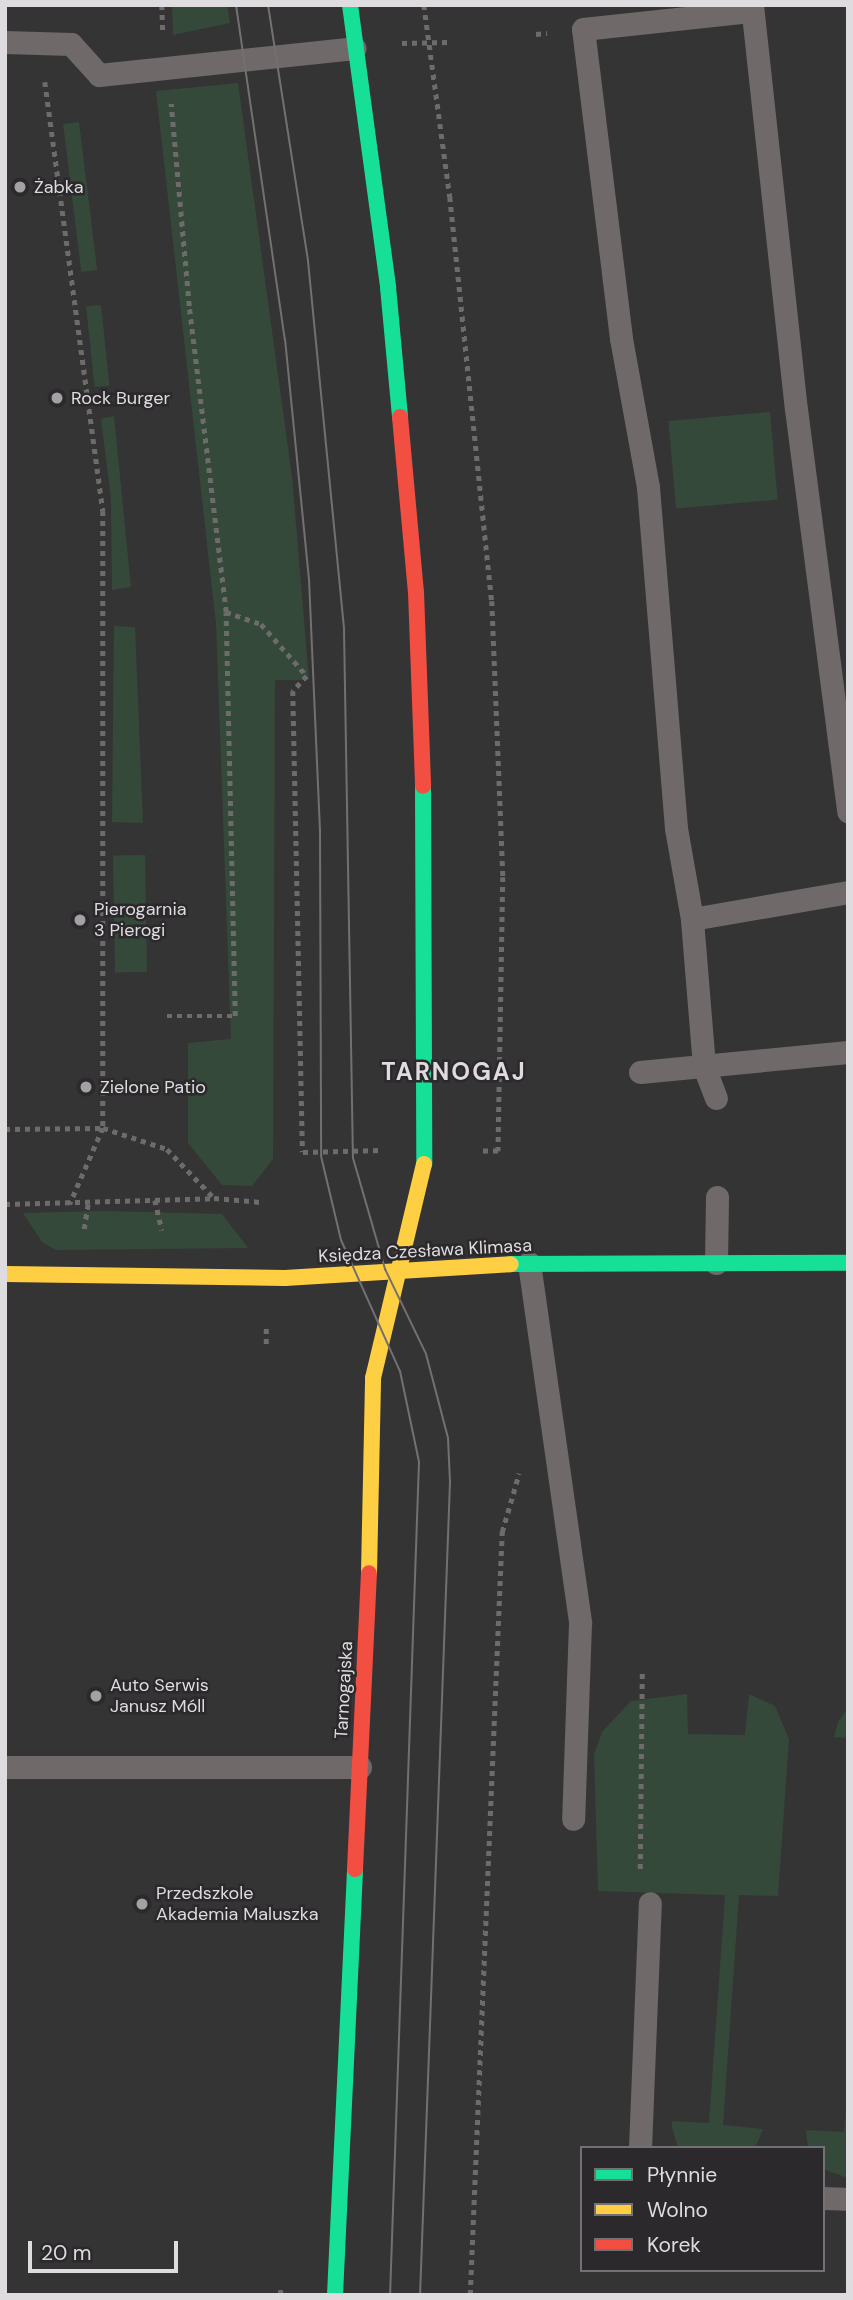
<!DOCTYPE html>
<html>
<head>
<meta charset="utf-8">
<style>
  body { margin:0 }
  #map { position:relative; width:853px; height:2300px; overflow:hidden; background:#353435; font-family:"DM Sans",sans-serif }
  div>[style] { position:absolute }
  .green>* { inset:0; background:#344939; transform-origin:0 0 }
  .path>* { height:4.5px; margin-top:-2.25px; transform-origin:0; background:repeating-linear-gradient(90deg,#6e6b6b 0 5px,transparent 0 10px) }
  .lane>* { height:23px; margin:-11.5px; padding:0 11.5px; transform-origin:11.5px; border-radius:11.5px; background:#6f6a69 }
  .fast>* { height:16px; margin:-8px; padding:0 8px; transform-origin:8px; border-radius:8px; background:#16e098 }
  .slow>* { height:16px; margin:-8px; padding:0 8px; transform-origin:8px; border-radius:8px; background:#ffcf43 }
  .jam>* { height:16px; margin:-8px; padding:0 8px; transform-origin:8px; border-radius:8px; background:#f24e42 }
  .tram>* { height:2px; margin:-1px; padding:0 1px; transform-origin:1px; border-radius:1px; background:#737070 }
  .dots>* { width:19px; height:19px; translate:-50% -50%; box-sizing:border-box; border:4px solid #2c292c; border-radius:50% }
  span { translate:-50% -50%; white-space:nowrap; text-align:center; line-height:1.15; -webkit-text-stroke:5px #2c292c; paint-order:stroke }
  .poi-label { font-size:18px; color:#dedcde }
  .left { translate:0 -50%; text-align:left }
  .street-label { font-size:18px; color:#dedcde }
  .district-label { font-size:24px; color:#dfdbdf; font-weight:700; letter-spacing:2px }
  .frame { position:absolute; inset:0; border:7px solid #dedcde; pointer-events:none }
  .legend { position:absolute; left:580px; top:2146px; width:245px; height:126px; box-sizing:border-box; background:#2c292c; border:2px solid #737173; margin:0; padding:9px 12px; list-style:none; font-size:21px; color:#dedcde }
  .legend li { display:flex; align-items:center; gap:14px; height:35px }
  .legend b { width:35px; border:2px solid #737173 }
  .scale { position:absolute; left:28px; top:2241px; width:150px; height:32px; box-sizing:border-box; border:4px solid #dedcde; border-top:0; padding-left:9px; font-size:21px; line-height:24px; white-space:nowrap; color:#dedcde; -webkit-text-stroke:5px #2c292c; paint-order:stroke }
</style>
</head>
<body>
<div id="map">
  <div class="green">
    <div style="clip-path:polygon(172px 5px,227px 5px,230px 23px,173px 35px)"></div>
    <div style="clip-path:polygon(238px 83px,292px 477px,309px 680px,275px 680px,273px 1159px,252px 1186px,222px 1185px,188px 1143px,188px 1043px,231px 1039px,216px 624px,156px 91px)"></div>
    <div style="left:79px;top:122px;width:149px;height:16px;rotate:83deg"></div>
    <div style="left:101px;top:305px;width:81px;height:15px;rotate:84deg"></div>
    <div style="left:770px;top:412px;width:88px;height:102px;rotate:85deg"></div>
    <div style="clip-path:polygon(114px 416px,131px 587px,112px 590px,111px 499px,101px 419px)"></div>
    <div style="clip-path:polygon(114px 626px,135px 627px,143px 823px,112px 822px)"></div>
    <div style="left:145px;top:855px;width:117px;height:32px;rotate:89deg"></div>
    <div style="clip-path:polygon(103px 1211px,222px 1214px,248px 1248px,56px 1250px,42px 1242px,23px 1213px)"></div>
    <div style="clip-path:polygon(687px 1694px,688px 1734px,745px 1735px,749px 1694px,775px 1706px,789px 1739px,778px 1896px,739px 1895px,723px 2125px,763px 2129px,755px 2148px,678px 2148px,672px 2127px,672px 2121px,709px 2123px,725px 1895px,598px 1891px,594px 1755px,602px 1732px,631px 1701px)"></div>
    <div style="clip-path:polygon(848px 1708px,848px 1738px,834px 1737px,838px 1722px)"></div>
    <div style="clip-path:polygon(848px 2081px,848px 2178px,823px 2169px,823px 2148px,808px 2148px,806px 2130px,844px 2132px)"></div>
  </div>
  <div class="path">
    <div style="left:162px;top:5px;width:27px;rotate:88deg"></div>
    <div style="left:424px;top:5px;width:194px;rotate:82.3deg"></div>
    <div style="left:450px;top:197px;width:406px;rotate:84.1deg"></div>
    <div style="left:492px;top:601px;width:276px;rotate:87.7deg"></div>
    <div style="left:503px;top:877px;width:274px;rotate:91deg"></div>
    <div style="left:498px;top:1151px;width:19px;rotate:180deg"></div>
    <div style="left:536px;top:34px;width:11px;rotate:-5deg"></div>
    <div style="left:402px;top:43px;width:47px;rotate:-1.2deg"></div>
    <div style="left:45px;top:82px;width:433px;rotate:82.3deg"></div>
    <div style="left:103px;top:511px;width:617px;rotate:90deg"></div>
    <div style="left:103px;top:1128px;width:83px;rotate:113.5deg"></div>
    <div style="left:226px;top:612px;width:37px;rotate:19deg"></div>
    <div style="left:261px;top:624px;width:69px;rotate:48.5deg"></div>
    <div style="left:307px;top:676px;width:21px;rotate:133deg"></div>
    <div style="left:293px;top:691px;width:461px;rotate:88.8deg"></div>
    <div style="left:303px;top:1152px;width:79px;rotate:-1.5deg"></div>
    <div style="left:167px;top:1016px;width:68px"></div>
    <div style="left:235px;top:1016px;width:404px;rotate:-91.3deg"></div>
    <div style="left:226px;top:612px;width:308px;rotate:-96.9deg"></div>
    <div style="left:189px;top:306px;width:203px;rotate:-95.1deg"></div>
    <div style="left:5px;top:1129px;width:98px;rotate:-0.6deg"></div>
    <div style="left:103px;top:1128px;width:67px;rotate:18.2deg"></div>
    <div style="left:167px;top:1149px;width:68px;rotate:46.2deg"></div>
    <div style="left:214px;top:1198px;width:47px;rotate:4.9deg"></div>
    <div style="left:155px;top:1200px;width:31px;rotate:77deg"></div>
    <div style="left:5px;top:1204px;width:209px;rotate:-1.6deg"></div>
    <div style="left:84px;top:1229px;width:26px;rotate:-81deg"></div>
    <div style="left:266px;top:1344px;width:20px;rotate:-90deg"></div>
    <div style="left:640px;top:1869px;width:199px;rotate:-89.4deg"></div>
    <div style="left:280px;top:2295px;width:9px;rotate:-84deg"></div>
    <div style="left:470px;top:2295px;width:764px;rotate:-87.6deg"></div>
    <div style="left:502px;top:1532px;width:61px;rotate:-73.9deg"></div>
  </div>
  <div class="lane">
    <div style="left:752px;top:5px;width:406px;rotate:83.8deg"></div>
    <div style="left:796px;top:409px;width:406px;rotate:82.6deg"></div>
    <div style="left:5px;top:42px;width:66px;rotate:1.7deg"></div>
    <div style="left:71px;top:44px;width:42px;rotate:47.9deg"></div>
    <div style="left:99px;top:75px;width:257px;rotate:-6deg"></div>
    <div style="left:692px;top:919px;width:92px;rotate:-100deg"></div>
    <div style="left:676px;top:828px;width:342px;rotate:-94.7deg"></div>
    <div style="left:648px;top:487px;width:151px;rotate:-100.3deg"></div>
    <div style="left:621px;top:338px;width:311px;rotate:-97deg"></div>
    <div style="left:583px;top:29px;width:170px;rotate:-6.1deg"></div>
    <div style="left:640px;top:1072px;width:209px;rotate:-5.5deg"></div>
    <div style="left:716px;top:1098px;width:34px;rotate:-111deg"></div>
    <div style="left:704px;top:1066px;width:147px;rotate:-94.7deg"></div>
    <div style="left:692px;top:919px;width:158px;rotate:-9.8deg"></div>
    <div style="left:529px;top:1263px;width:364px;rotate:81.9deg"></div>
    <div style="left:580px;top:1623px;width:196px;rotate:92deg"></div>
    <div style="left:716px;top:1263px;width:66px;rotate:-89.1deg"></div>
    <div style="left:5px;top:1767px;width:355px"></div>
    <div style="left:640px;top:2148px;width:245px;rotate:-87.7deg"></div>
    <div style="left:823px;top:2198px;width:25px;rotate:2deg"></div>
  </div>
  <div class="fast">
    <div style="left:350px;top:5px;width:285px;rotate:82.3deg"></div>
    <div style="left:388px;top:287px;width:131px;rotate:84.7deg"></div>
    <div style="left:423px;top:786px;width:378px;rotate:89.8deg"></div>
    <div style="left:511px;top:1264px;width:337px;rotate:-0.2deg"></div>
    <div style="left:335px;top:2295px;width:426px;rotate:-87.3deg"></div>
  </div>
  <div class="slow">
    <div style="left:5px;top:1274px;width:280px;rotate:0.8deg"></div>
    <div style="left:285px;top:1278px;width:226px;rotate:-3.5deg"></div>
    <div style="left:369px;top:1573px;width:195px;rotate:-88.8deg"></div>
    <div style="left:373px;top:1378px;width:220px;rotate:-76.6deg"></div>
  </div>
  <div class="jam">
    <div style="left:400px;top:417px;width:176px;rotate:84.8deg"></div>
    <div style="left:416px;top:592px;width:194px;rotate:87.9deg"></div>
    <div style="left:355px;top:1869px;width:296px;rotate:-87.3deg"></div>
  </div>
  <div class="tram">
    <div style="left:236px;top:5px;width:338px;rotate:81.7deg"></div>
    <div style="left:285px;top:339px;width:241px;rotate:84.3deg"></div>
    <div style="left:309px;top:579px;width:251px;rotate:87.5deg"></div>
    <div style="left:320px;top:830px;width:326px;rotate:89.8deg"></div>
    <div style="left:321px;top:1156px;width:86px;rotate:76.6deg"></div>
    <div style="left:341px;top:1240px;width:144px;rotate:65.8deg"></div>
    <div style="left:400px;top:1371px;width:93px;rotate:78.2deg"></div>
    <div style="left:419px;top:1462px;width:834px;rotate:91.99deg"></div>
    <div style="left:268px;top:5px;width:259px;rotate:81.1deg"></div>
    <div style="left:308px;top:261px;width:370px;rotate:84.4deg"></div>
    <div style="left:344px;top:629px;width:529px;rotate:89.03deg"></div>
    <div style="left:353px;top:1158px;width:116px;rotate:73.9deg"></div>
    <div style="left:385px;top:1269px;width:94px;rotate:64.2deg"></div>
    <div style="left:426px;top:1354px;width:87px;rotate:75.3deg"></div>
    <div style="left:448px;top:1438px;width:44px;rotate:87.4deg"></div>
    <div style="left:450px;top:1482px;width:814px;rotate:92.11deg"></div>
  </div>
  <div class="dots">
    <div style="left:20px;top:187px;background:#a3a1a3"></div>
    <div style="left:57px;top:398px;background:#a3a1a3"></div>
    <div style="left:80px;top:920px;background:#a3a1a3"></div>
    <div style="left:86px;top:1087px;background:#a3a1a3"></div>
    <div style="left:96px;top:1696px;background:#a3a1a3"></div>
    <div style="left:142px;top:1904px;background:#a3a1a3"></div>
  </div>
  <div class="poi-label">
    <span class="left" style="left:34px;top:187px">Żabka</span>
    <span class="left" style="left:71px;top:398px">Rock Burger</span>
    <span class="left" style="left:94px;top:920px">Pierogarnia<br>3 Pierogi</span>
    <span class="left" style="left:100px;top:1087px">Zielone Patio</span>
    <span class="left" style="left:110px;top:1696px">Auto Serwis<br>Janusz Móll</span>
    <span class="left" style="left:156px;top:1904px">Przedszkole<br>Akademia Maluszka</span>
  </div>
  <div class="street-label">
    <span style="left:425px;top:1251px;rotate:-3deg">Księdza Czesława Klimasa</span>
    <span style="left:344px;top:1690px;rotate:-87deg">Tarnogajska</span>
  </div>
  <div class="district-label">
    <span style="left:454px;top:1072px">TARNOGAJ</span>
  </div>
  <div class="frame"></div>
  <ul class="legend">
  <li><b style="height:9px;background:#16e098"></b>Płynnie</li>
  <li><b style="height:9px;background:#ffcf43"></b>Wolno</li>
  <li><b style="height:9px;background:#f24e42"></b>Korek</li>
  </ul>
  <div class="scale">20 m</div>
</div>
</body>
</html>
